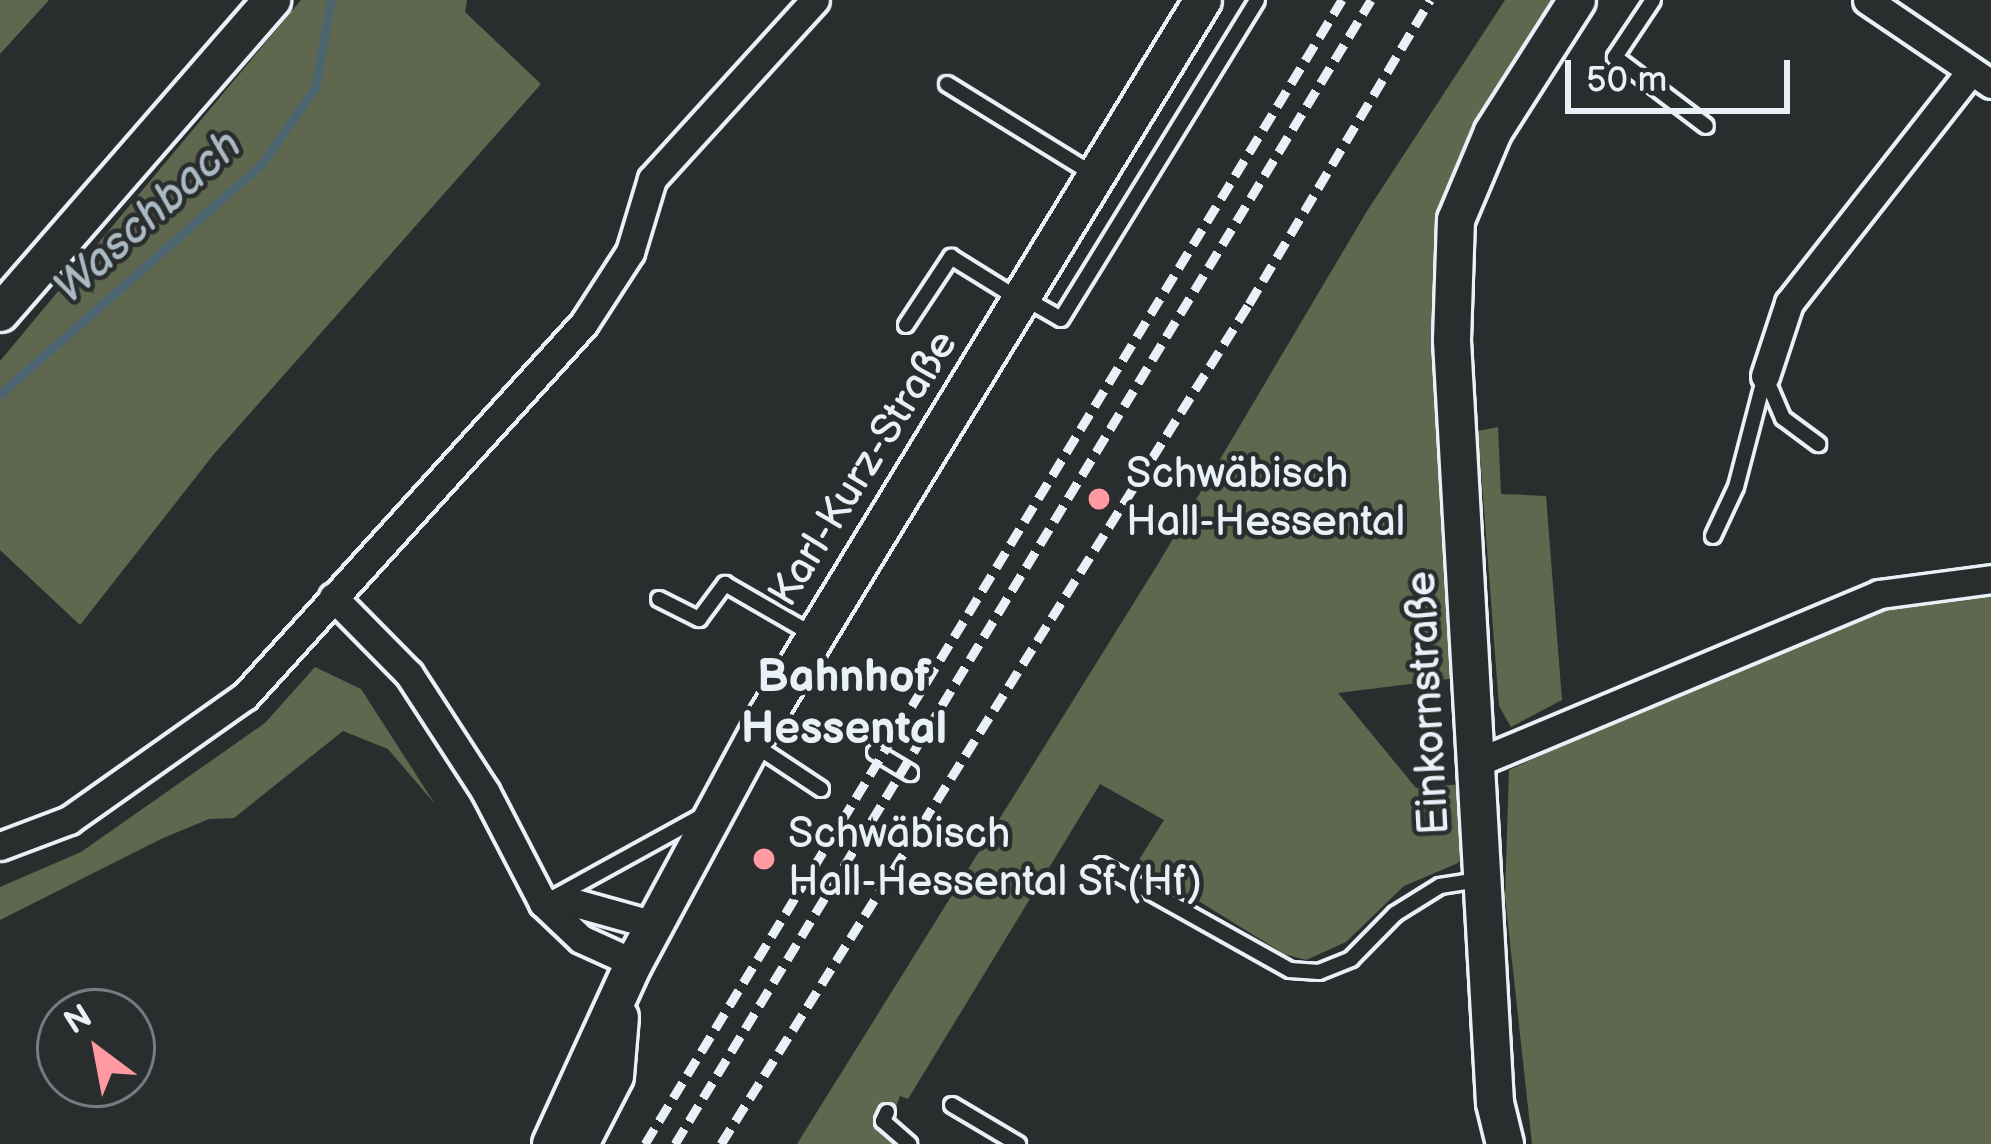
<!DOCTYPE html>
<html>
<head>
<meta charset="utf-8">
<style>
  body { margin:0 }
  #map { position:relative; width:1991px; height:1144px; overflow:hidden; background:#2a2d2e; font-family:"Balsamiq Sans",sans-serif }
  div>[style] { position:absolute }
  .green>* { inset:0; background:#5f684e }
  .stream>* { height:9px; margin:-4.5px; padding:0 4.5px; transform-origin:4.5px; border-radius:4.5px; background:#4c6571 }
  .roads { filter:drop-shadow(3px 0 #e8f1f8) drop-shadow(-3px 0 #e8f1f8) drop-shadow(0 3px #e8f1f8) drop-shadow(0 -3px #e8f1f8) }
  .lane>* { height:14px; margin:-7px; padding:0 7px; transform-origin:7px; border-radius:7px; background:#2a2d2e }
  .street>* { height:27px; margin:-13.5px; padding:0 13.5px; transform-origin:13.5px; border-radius:13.5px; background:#2a2d2e }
  .secondary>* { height:36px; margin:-18px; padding:0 18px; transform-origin:18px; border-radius:18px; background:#2a2d2e }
  .rail>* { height:9px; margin-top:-4.5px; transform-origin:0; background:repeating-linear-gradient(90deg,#e8f1f8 0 18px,transparent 0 27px) }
  .dots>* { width:33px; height:33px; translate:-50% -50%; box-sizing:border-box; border:6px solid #2a2d2e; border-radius:50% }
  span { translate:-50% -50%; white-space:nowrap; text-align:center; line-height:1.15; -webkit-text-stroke:9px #2a2d2e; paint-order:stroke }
  .street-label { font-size:42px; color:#e8f1f8 }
  .poi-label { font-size:42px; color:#e8f1f8 }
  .left { translate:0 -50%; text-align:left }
  .water-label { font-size:45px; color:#aab9c2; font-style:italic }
  .neighbourhood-label { font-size:45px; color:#e8f1f8; font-weight:700 }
  .north { position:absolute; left:36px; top:988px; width:120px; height:120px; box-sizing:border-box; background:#2a2d2e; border:3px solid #767b7f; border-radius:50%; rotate:328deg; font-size:33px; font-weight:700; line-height:48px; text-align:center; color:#e8f1f8 }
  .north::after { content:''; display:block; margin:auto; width:42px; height:54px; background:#ff9aa2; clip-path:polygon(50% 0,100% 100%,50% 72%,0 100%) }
  .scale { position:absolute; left:1565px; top:60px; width:225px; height:54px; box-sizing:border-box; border:6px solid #e8f1f8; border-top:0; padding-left:15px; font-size:36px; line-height:42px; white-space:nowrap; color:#e8f1f8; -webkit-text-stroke:9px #2a2d2e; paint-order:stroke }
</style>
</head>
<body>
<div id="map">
  <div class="green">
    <div style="clip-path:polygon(0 0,49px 0,0 54px)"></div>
    <div style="clip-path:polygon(301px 0,467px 0,465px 12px,541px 84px,214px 454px,80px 625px,0 550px,0 361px)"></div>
    <div style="clip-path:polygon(1505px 0,1561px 0,1452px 181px,1440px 225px,1457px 678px,1338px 693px,1416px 788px,1462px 784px,1467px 850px,1458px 863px,1404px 886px,1346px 942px,1306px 960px,1284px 954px,1137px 863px,1164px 820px,1100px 784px,908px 1099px,900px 1096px,887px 1131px,901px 1144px,797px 1144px,1158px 564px,1367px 211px)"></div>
    <div style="clip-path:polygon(1498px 427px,1501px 494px,1546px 496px,1562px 700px,1511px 727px,1499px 706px,1478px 431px)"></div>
    <div style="clip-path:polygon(1991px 583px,1991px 1144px,1532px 1144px,1505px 897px,1509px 770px,1825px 625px,1911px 596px)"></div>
    <div style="clip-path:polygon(315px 667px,361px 689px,435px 804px,388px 749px,343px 731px,234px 818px,209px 819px,161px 839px,0 920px,0 887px,81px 852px,265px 723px)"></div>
  </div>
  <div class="stream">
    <div style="left:0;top:394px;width:347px;rotate:-41.3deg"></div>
    <div style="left:261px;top:165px;width:94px;rotate:-55deg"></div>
    <div style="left:315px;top:88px;width:89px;rotate:-79.7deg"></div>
  </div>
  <div class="roads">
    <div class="lane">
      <div style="left:1653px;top:0;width:69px;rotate:123.7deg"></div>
      <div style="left:1615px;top:57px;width:114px;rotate:37.2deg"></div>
      <div style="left:947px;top:84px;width:175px;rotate:31.7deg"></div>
      <div style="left:1026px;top:299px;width:40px;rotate:29.7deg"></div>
      <div style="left:1061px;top:319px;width:374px;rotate:-58.4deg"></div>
      <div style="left:906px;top:325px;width:82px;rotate:-56.5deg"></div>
      <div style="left:951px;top:257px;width:78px;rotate:31.8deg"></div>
      <div style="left:1765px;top:376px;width:46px;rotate:66.8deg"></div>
      <div style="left:1783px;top:418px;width:44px;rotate:36.6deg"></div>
      <div style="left:1713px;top:536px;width:54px;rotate:-64.9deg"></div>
      <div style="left:1736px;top:487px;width:115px;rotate:-75.4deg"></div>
      <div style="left:659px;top:599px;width:45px;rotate:26.6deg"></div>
      <div style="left:699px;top:619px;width:44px;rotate:-53.4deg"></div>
      <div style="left:725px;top:584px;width:104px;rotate:30deg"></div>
      <div style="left:756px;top:746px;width:78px;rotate:33.5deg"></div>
      <div style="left:875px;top:752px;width:41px;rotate:31deg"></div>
      <div style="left:1102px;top:865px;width:215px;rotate:29.2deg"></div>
      <div style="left:1290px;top:970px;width:29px;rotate:4deg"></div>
      <div style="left:1319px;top:972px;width:35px;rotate:-22deg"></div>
      <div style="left:1351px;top:959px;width:63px;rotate:-45.6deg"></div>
      <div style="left:1395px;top:914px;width:53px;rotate:-31.9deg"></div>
      <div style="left:1440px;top:886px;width:37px;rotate:-9deg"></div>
      <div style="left:553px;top:898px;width:170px;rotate:-28.8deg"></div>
      <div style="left:952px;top:1105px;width:77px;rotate:30.6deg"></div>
      <div style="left:887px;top:1112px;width:10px;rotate:114deg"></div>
      <div style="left:883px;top:1121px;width:35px;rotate:41deg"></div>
    </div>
    <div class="street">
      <div style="left:1867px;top:0;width:150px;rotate:34.1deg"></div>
      <div style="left:1765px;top:376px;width:77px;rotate:-71.8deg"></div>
      <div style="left:1789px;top:303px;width:295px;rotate:-51.9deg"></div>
      <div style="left:333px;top:597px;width:108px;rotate:45.4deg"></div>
      <div style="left:409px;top:674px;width:140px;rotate:57deg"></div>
      <div style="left:485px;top:791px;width:126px;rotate:62.6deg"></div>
      <div style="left:543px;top:903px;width:52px;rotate:43.5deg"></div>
      <div style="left:581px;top:939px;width:58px;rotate:24.4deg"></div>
      <div style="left:1478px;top:762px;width:435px;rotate:-22.7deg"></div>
      <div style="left:1879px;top:594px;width:113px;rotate:-7.6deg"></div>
      <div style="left:0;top:846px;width:74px;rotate:-20.6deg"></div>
      <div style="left:69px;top:820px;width:215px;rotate:-35.2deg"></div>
      <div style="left:245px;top:696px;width:504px;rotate:-47.73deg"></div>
      <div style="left:584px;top:323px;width:85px;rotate:-57.1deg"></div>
      <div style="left:630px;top:252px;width:76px;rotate:-73.2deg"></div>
      <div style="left:652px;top:179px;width:242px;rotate:-47.7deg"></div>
      <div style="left:543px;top:903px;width:36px;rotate:2deg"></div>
      <div style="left:579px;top:904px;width:78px;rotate:15.6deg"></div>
    </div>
    <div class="secondary">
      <div style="left:0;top:313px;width:415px;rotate:-49deg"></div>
      <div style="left:551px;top:1144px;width:199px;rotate:-65.4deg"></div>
      <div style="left:634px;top:963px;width:281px;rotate:-61.7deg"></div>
      <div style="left:767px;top:716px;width:838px;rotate:-58.66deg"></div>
      <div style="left:580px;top:1144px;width:76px;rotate:-62.8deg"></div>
      <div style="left:615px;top:1076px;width:59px;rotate:-85.2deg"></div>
      <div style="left:1505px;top:1144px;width:42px;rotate:-103.7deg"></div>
      <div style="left:1495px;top:1103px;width:764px;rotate:-93.23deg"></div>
      <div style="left:1452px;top:340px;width:120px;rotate:-88.1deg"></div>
      <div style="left:1456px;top:220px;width:95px;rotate:-67.2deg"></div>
      <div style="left:1493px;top:132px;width:156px;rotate:-57.5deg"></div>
    </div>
  </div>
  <div class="rail">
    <div style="left:645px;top:1144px;width:1340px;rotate:-58.65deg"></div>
    <div style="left:675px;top:1144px;width:1339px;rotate:-58.68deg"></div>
    <div style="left:721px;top:1144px;width:992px;rotate:-57.85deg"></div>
    <div style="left:1249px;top:304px;width:354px;rotate:-59.2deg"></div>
  </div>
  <div class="dots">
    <div style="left:1099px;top:499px;background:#ff9aa2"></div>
    <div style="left:764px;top:859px;background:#ff9aa2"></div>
  </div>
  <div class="street-label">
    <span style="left:864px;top:469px;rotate:-58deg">Karl-Kurz-Straße</span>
    <span style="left:1429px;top:703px;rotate:-93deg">Einkornstraße</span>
  </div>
  <div class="poi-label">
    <span class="left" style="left:1126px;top:499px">Schwäbisch<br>Hall-Hessental</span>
    <span class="left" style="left:788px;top:859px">Schwäbisch<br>Hall-Hessental Sf (Hf)</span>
  </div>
  <div class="water-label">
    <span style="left:148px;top:217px;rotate:-42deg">Waschbach</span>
  </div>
  <div class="neighbourhood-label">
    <span style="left:844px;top:704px">Bahnhof<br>Hessental</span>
  </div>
  <div class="north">N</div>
  <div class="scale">50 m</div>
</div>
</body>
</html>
